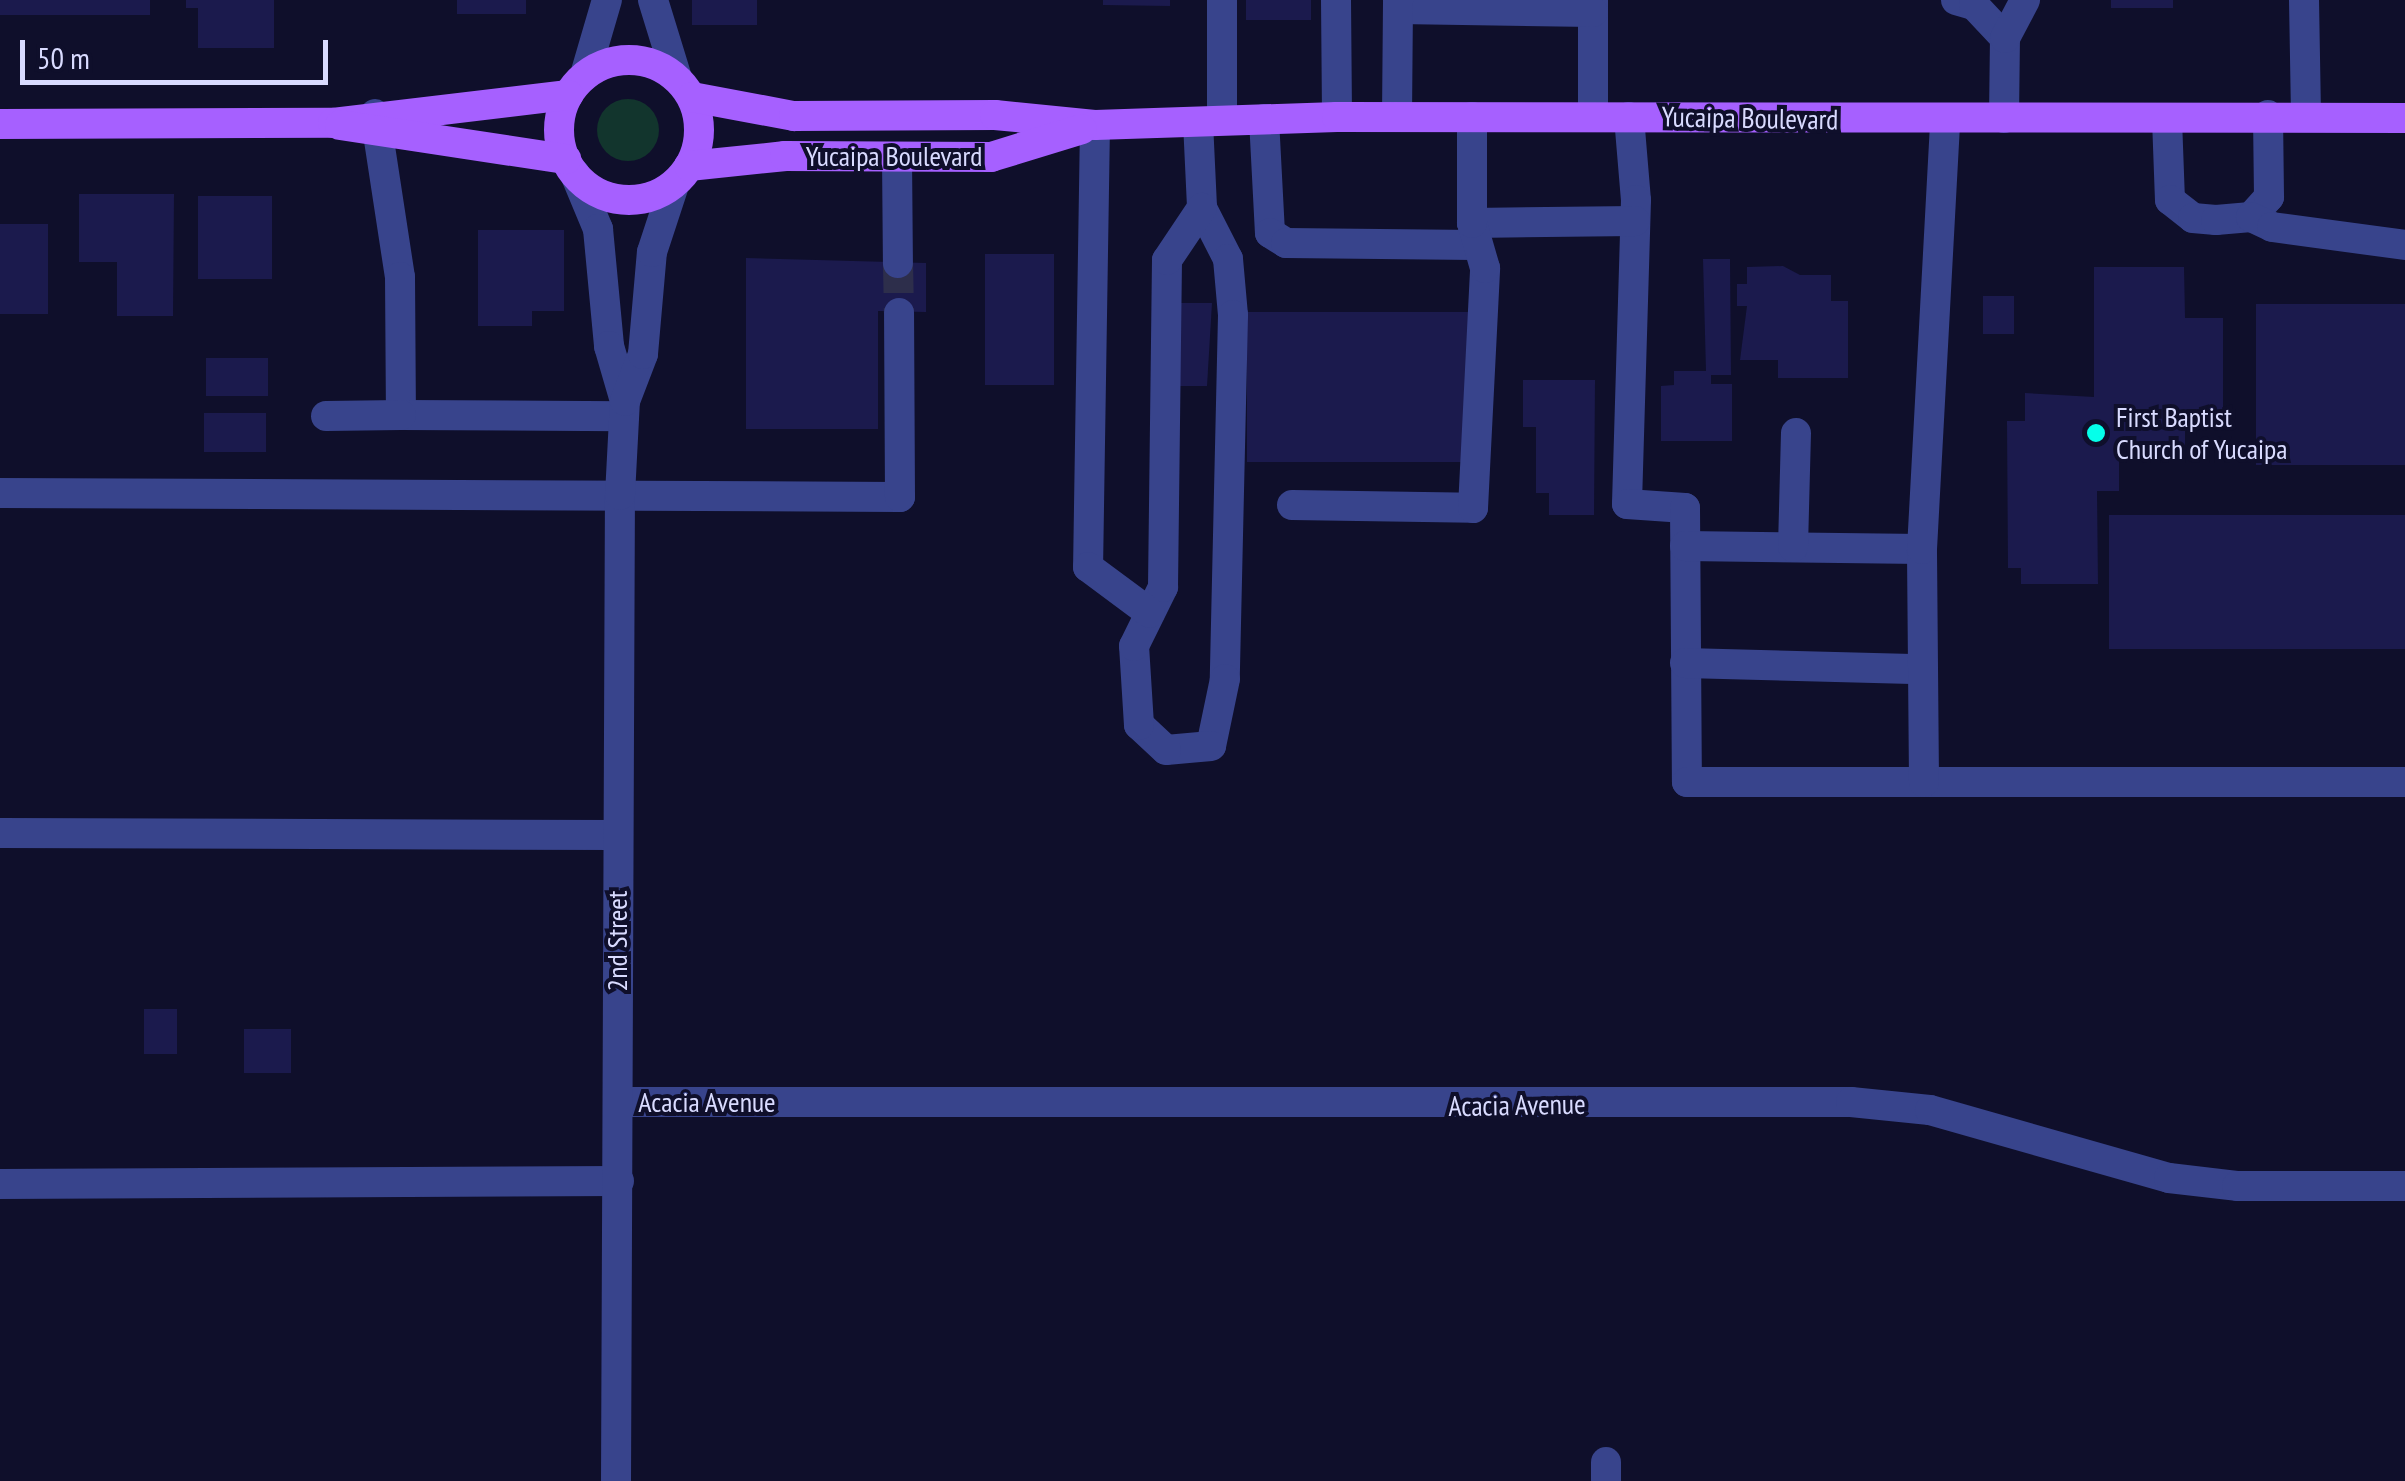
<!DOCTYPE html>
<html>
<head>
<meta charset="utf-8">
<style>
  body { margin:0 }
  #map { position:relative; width:2405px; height:1481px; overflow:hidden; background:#0f0f2b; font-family:"PT Sans Narrow",sans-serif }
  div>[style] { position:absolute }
  .green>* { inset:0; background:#12352d }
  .round { border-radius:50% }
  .building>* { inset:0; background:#1b1a4d; transform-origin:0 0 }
  .minor-tunnel>* { height:30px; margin-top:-15px; transform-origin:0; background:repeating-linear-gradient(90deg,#2d2e4b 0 30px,transparent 0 45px) }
  .minor>* { height:30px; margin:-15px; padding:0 15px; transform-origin:15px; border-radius:15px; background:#38448c }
  .major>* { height:30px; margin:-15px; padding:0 15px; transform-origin:15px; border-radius:15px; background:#a660ff }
  .major>.ring { margin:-15px; padding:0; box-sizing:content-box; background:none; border:30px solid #a660ff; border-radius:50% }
  .dots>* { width:28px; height:28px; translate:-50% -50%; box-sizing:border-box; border:5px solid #0f0f2b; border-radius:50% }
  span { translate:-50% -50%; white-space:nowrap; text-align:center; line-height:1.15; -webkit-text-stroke:8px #0f0f2b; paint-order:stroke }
  .street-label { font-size:28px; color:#d9dbff }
  .poi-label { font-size:28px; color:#d9dbff }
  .left { translate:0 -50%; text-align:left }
  .scale { position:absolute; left:20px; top:40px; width:308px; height:45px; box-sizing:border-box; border:5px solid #d9dbff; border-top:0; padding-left:12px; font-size:30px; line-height:35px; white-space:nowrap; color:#d9dbff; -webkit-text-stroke:8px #0f0f2b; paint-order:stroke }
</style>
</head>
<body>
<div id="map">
  <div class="green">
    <div class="round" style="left:597px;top:99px;width:62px;height:62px"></div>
  </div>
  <div class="building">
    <div style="left:0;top:0;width:150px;height:15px"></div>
    <div style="clip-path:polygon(186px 0,274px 0,274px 48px,198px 48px,198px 8px,186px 8px)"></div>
    <div style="left:457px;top:0;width:69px;height:14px"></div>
    <div style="left:692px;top:0;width:65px;height:25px"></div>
    <div style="clip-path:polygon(1103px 0,1170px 0,1170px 6px,1103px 5px)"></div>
    <div style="left:1246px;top:0;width:65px;height:20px"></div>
    <div style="left:2111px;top:0;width:62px;height:8px"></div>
    <div style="clip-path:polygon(79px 194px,174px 194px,173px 316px,117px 316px,117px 262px,79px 262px)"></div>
    <div style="left:198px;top:196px;width:74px;height:83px"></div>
    <div style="left:0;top:224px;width:48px;height:90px"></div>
    <div style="clip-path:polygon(478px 230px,564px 230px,564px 311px,532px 311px,532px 326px,478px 326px)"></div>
    <div style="left:985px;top:254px;width:69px;height:131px"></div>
    <div style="clip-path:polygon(746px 258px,926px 263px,926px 312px,878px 311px,878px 429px,746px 429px)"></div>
    <div style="clip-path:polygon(1703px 259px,1730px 259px,1731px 375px,1711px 375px,1711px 384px,1732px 384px,1732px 441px,1661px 441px,1661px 386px,1674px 385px,1674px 371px,1706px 371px)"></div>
    <div style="clip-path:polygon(1783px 266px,1800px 275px,1831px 275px,1831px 301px,1848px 301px,1848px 378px,1778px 378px,1778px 360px,1740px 360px,1747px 306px,1737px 306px,1737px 284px,1747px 284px,1747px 267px)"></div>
    <div style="clip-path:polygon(2094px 267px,2184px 267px,2185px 318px,2223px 318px,2223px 415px,2185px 415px,2185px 446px,2119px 446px,2119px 491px,2097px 491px,2098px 584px,2021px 584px,2021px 568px,2008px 568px,2007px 421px,2025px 421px,2025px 393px,2094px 397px)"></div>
    <div style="left:1983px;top:296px;width:31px;height:38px"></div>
    <div style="clip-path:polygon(1179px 303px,1212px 303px,1207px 386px,1180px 386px)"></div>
    <div style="left:2256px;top:304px;width:149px;height:161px"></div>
    <div style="left:1247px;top:312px;width:222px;height:150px"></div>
    <div style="left:206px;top:358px;width:62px;height:38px"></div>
    <div style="clip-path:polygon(1523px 380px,1595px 380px,1594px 515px,1549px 515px,1549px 493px,1536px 493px,1536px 427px,1523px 427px)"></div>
    <div style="left:204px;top:413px;width:62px;height:39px"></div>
    <div style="left:2109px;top:515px;width:296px;height:134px"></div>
    <div style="left:177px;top:1009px;width:45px;height:33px;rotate:90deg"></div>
    <div style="left:291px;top:1029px;width:44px;height:47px;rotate:90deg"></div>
  </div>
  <div class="minor-tunnel">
    <div style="left:898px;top:263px;width:50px;rotate:88.9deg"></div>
  </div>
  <div class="minor">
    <div style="left:653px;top:0;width:82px;rotate:72.9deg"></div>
    <div style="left:1336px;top:0;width:117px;rotate:89.5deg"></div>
    <div style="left:1593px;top:0;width:117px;rotate:90deg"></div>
    <div style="left:1956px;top:0;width:19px;rotate:16deg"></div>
    <div style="left:1974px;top:5px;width:45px;rotate:46.8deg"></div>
    <div style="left:2304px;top:0;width:115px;rotate:89deg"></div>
    <div style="left:1398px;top:9px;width:195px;rotate:0.9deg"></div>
    <div style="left:585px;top:75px;width:78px;rotate:-73.7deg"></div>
    <div style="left:375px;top:114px;width:165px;rotate:81.3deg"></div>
    <div style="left:400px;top:277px;width:138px;rotate:89.6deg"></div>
    <div style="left:401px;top:415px;width:223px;rotate:0.3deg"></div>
    <div style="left:1397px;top:117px;width:117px;rotate:-89.5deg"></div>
    <div style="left:1629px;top:117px;width:83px;rotate:85.2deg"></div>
    <div style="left:1636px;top:200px;width:304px;rotate:91.7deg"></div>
    <div style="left:1627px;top:504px;width:58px;rotate:3.9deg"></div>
    <div style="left:1685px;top:508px;width:274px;rotate:89.6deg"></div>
    <div style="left:1687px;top:782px;width:718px"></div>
    <div style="left:2004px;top:118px;width:80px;rotate:-89.3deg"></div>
    <div style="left:2005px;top:38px;width:43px;rotate:-62.2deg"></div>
    <div style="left:1264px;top:119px;width:114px;rotate:87deg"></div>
    <div style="left:1270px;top:233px;width:19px;rotate:32deg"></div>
    <div style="left:1286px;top:243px;width:189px;rotate:0.6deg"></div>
    <div style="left:2167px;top:119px;width:81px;rotate:87.9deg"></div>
    <div style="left:2170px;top:200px;width:29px;rotate:38deg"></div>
    <div style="left:2193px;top:218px;width:23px;rotate:5deg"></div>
    <div style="left:2216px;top:220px;width:35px;rotate:-5deg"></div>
    <div style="left:2251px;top:217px;width:27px;rotate:-48deg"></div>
    <div style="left:2269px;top:197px;width:82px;rotate:-90.7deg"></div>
    <div style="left:1222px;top:120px;width:120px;rotate:-90deg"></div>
    <div style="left:1198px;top:122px;width:86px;rotate:87.3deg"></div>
    <div style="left:1202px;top:208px;width:57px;rotate:63deg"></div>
    <div style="left:1228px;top:259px;width:56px;rotate:84.9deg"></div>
    <div style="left:1233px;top:315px;width:364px;rotate:91.3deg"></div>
    <div style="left:1225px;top:679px;width:68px;rotate:101.8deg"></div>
    <div style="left:1211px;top:746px;width:45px;rotate:174.9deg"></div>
    <div style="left:1166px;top:750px;width:37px;rotate:-137deg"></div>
    <div style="left:1139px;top:725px;width:79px;rotate:-93.6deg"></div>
    <div style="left:1134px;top:646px;width:66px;rotate:-63.8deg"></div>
    <div style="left:1163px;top:587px;width:327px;rotate:-89.3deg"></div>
    <div style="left:1167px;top:260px;width:63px;rotate:-56.1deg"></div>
    <div style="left:1095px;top:125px;width:442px;rotate:90.9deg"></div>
    <div style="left:1088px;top:567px;width:77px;rotate:36.6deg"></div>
    <div style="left:897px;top:157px;width:106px;rotate:89.5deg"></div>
    <div style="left:575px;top:174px;width:60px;rotate:67.3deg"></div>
    <div style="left:598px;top:229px;width:118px;rotate:84.6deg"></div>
    <div style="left:609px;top:346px;width:57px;rotate:73.8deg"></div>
    <div style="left:2251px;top:217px;width:23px;rotate:25deg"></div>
    <div style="left:2272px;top:227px;width:134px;rotate:7.7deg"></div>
    <div style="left:1472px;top:223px;width:163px;rotate:-0.7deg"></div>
    <div style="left:326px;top:416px;width:75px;rotate:-0.8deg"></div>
    <div style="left:0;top:493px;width:900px;rotate:0.25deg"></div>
    <div style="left:900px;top:497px;width:184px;rotate:-90.3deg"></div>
    <div style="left:1292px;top:505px;width:181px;rotate:0.9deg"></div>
    <div style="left:1473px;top:508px;width:240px;rotate:-87.1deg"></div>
    <div style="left:1485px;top:268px;width:47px;rotate:-106.1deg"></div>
    <div style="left:1472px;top:223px;width:106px;rotate:-90deg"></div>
    <div style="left:1685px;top:546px;width:237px;rotate:0.7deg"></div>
    <div style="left:1793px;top:547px;width:114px;rotate:-88.5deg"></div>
    <div style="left:1685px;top:663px;width:237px;rotate:1.5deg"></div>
    <div style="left:1924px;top:782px;width:233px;rotate:-90.5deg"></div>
    <div style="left:1922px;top:549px;width:430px;rotate:-86.9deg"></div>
    <div style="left:0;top:833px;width:617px;rotate:0.19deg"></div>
    <div style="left:618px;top:1102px;width:1233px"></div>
    <div style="left:1851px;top:1102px;width:79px;rotate:5.8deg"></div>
    <div style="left:1930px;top:1110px;width:248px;rotate:15.9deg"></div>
    <div style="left:2169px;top:1178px;width:68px;rotate:6.7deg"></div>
    <div style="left:2237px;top:1186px;width:168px"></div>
    <div style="left:0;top:1184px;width:619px;rotate:-0.28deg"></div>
    <div style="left:616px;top:1481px;width:986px;rotate:-89.77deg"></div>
    <div style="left:620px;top:495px;width:94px;rotate:-87deg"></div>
    <div style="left:625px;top:401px;width:50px;rotate:-69deg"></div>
    <div style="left:643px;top:354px;width:102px;rotate:-85deg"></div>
    <div style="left:652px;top:252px;width:71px;rotate:-71.8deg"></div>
    <div style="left:1606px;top:1481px;width:19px;rotate:-90deg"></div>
  </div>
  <div class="major">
    <div class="ring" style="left:559px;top:60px;width:110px;height:110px"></div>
    <div style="left:692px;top:97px;width:104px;rotate:10.6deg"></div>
    <div style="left:794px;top:116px;width:201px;rotate:-0.3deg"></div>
    <div style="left:995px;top:115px;width:100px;rotate:5.7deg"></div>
    <div style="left:1095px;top:125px;width:242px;rotate:-1.9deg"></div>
    <div style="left:1337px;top:117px;width:1068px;rotate:0.05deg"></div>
    <div style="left:0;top:124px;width:333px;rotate:-0.2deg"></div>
    <div style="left:333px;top:123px;width:237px;rotate:-6.8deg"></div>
    <div style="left:340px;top:125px;width:229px;rotate:8.6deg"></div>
    <div style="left:689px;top:166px;width:97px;rotate:-5.9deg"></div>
    <div style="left:785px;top:156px;width:206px;rotate:0.3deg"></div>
    <div style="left:991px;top:157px;width:95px;rotate:-17.1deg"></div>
  </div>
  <div class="dots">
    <div style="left:2096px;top:433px;background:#05ffea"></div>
  </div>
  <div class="street-label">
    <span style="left:1750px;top:118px;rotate:1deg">Yucaipa Boulevard</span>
    <span style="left:894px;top:156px">Yucaipa Boulevard</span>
    <span style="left:617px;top:941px;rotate:-90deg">2nd Street</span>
    <span style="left:707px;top:1102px">Acacia Avenue</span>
    <span style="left:1517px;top:1105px;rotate:-1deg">Acacia Avenue</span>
  </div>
  <div class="poi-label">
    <span class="left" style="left:2116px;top:433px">First Baptist<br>Church of Yucaipa</span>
  </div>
  <div class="scale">50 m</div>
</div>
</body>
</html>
